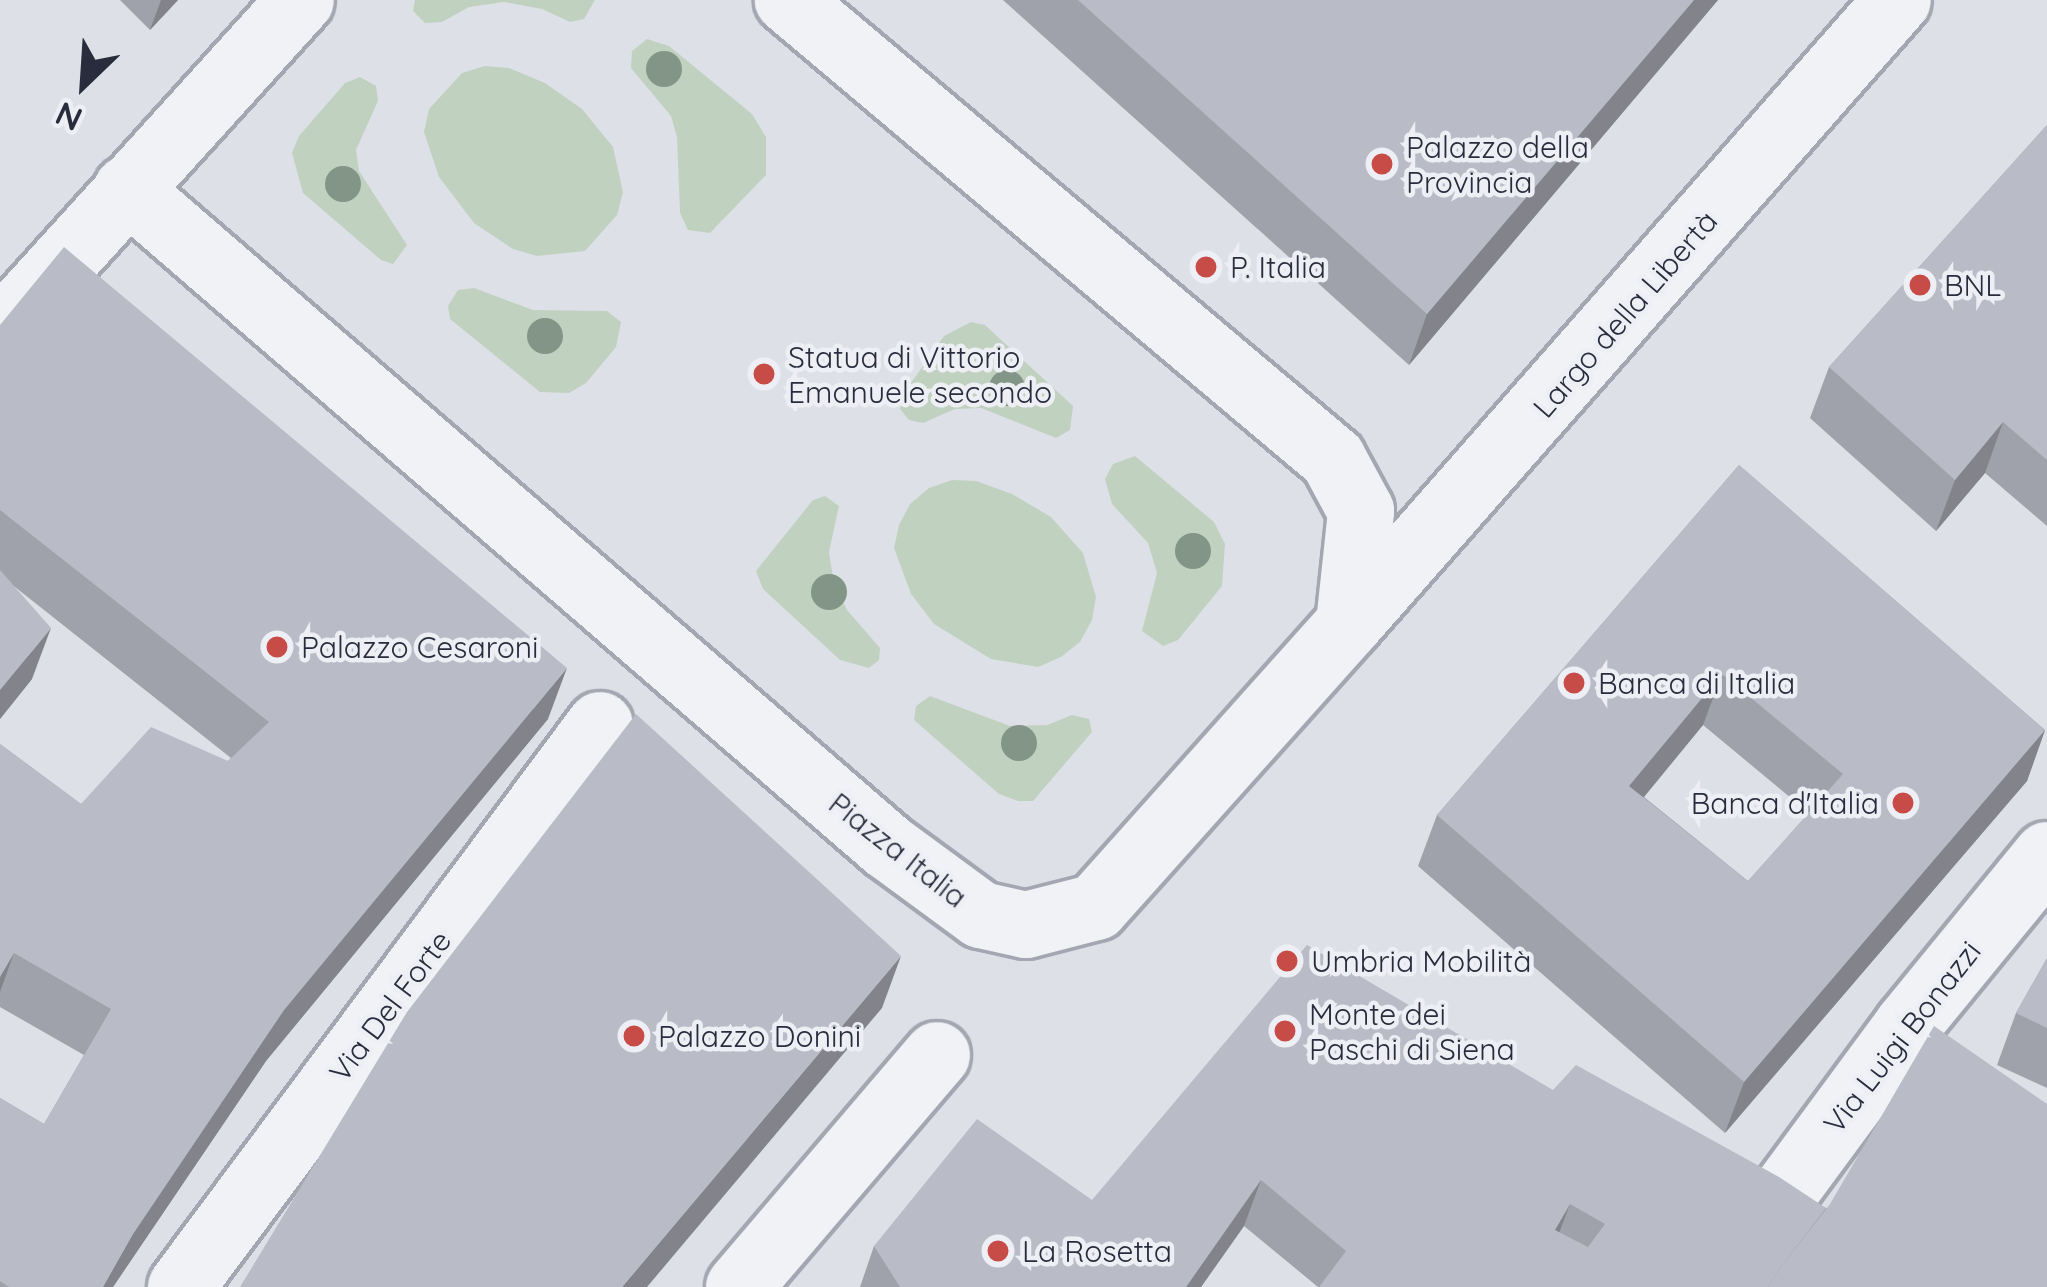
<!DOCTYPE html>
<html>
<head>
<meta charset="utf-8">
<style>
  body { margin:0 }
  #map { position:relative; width:2047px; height:1287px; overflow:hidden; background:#dee0e7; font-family:Quicksand,sans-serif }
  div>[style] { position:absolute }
  .green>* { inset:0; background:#c1d1c0 }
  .roads { filter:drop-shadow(3px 0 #a4a6b1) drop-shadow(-3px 0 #a4a6b1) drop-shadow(0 3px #a4a6b1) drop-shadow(0 -3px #a4a6b1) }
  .minor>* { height:66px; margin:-33px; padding:0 33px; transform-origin:33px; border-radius:33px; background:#f1f2f6 }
  .trees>* { width:36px; height:36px; margin:-18px; border-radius:50%; background:#829586 }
  .wall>* { inset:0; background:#9fa1ab }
  .shaded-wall>* { inset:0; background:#82838b }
  .building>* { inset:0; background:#b9bbc7 }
  .dots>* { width:33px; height:33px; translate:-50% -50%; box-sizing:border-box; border:6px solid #eeeff5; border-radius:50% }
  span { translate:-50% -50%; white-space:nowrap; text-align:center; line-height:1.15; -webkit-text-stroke:9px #eeeff5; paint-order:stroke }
  .poi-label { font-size:30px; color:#282c3d }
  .left { translate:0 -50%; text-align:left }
  .right { translate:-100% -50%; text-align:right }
  .street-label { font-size:30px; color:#282c3d }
  .north { position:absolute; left:24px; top:24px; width:120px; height:120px; -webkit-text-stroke:9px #eeeff5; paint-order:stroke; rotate:205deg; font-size:33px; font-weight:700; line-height:48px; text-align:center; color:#282c3d }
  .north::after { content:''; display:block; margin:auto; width:42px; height:54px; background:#282c3d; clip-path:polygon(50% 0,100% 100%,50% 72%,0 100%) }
</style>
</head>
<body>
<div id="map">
  <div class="green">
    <div style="clip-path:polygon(415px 0,595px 0,584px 19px,570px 22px,542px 9px,504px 2px,469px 7px,442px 22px,425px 23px,413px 11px)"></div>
    <div style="clip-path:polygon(647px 39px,669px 46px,752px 114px,766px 137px,766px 175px,710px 233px,688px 230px,680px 213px,677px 137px,671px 116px,631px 68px,632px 51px)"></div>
    <div style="clip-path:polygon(485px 66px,509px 68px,545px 83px,582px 109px,613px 147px,623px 192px,617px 215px,585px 251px,537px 256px,513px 249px,474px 223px,439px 177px,424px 132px,429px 109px,462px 73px)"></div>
    <div style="clip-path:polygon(360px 77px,376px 86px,378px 101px,356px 150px,359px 171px,407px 245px,393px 264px,381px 260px,303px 193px,292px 153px,299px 136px,345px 83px)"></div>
    <div style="clip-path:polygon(474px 288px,533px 310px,607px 311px,621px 322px,616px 347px,586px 383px,569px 393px,540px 392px,450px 319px,448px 306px,458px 290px)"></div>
    <div style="clip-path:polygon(971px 322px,985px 325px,1073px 406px,1070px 430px,1056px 438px,981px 408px,955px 409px,923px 423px,909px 420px,900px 409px,904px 393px,944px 336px)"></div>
    <div style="clip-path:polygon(1135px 456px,1214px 522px,1225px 544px,1222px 586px,1178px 640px,1163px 646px,1142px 631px,1157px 573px,1148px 543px,1112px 504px,1105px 479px,1113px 464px)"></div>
    <div style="clip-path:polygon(952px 480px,976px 481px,1012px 494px,1051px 517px,1083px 553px,1096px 597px,1092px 620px,1080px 642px,1061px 657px,1038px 667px,991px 659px,934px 624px,911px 594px,894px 548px,899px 525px,910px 504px,929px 488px)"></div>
    <div style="clip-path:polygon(825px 496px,839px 506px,829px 552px,834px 584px,847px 610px,880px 648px,879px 660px,869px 668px,840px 660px,763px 589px,756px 571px,813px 500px)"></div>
    <div style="clip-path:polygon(930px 696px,1010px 726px,1047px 725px,1072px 715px,1089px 719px,1092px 732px,1033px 801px,1018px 801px,999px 794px,914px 720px,916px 706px)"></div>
  </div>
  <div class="roads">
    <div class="minor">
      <div style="left:127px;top:189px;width:1005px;rotate:40.84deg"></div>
      <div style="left:887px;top:846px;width:117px;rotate:36.3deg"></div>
      <div style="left:981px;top:915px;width:46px;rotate:12.5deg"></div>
      <div style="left:1026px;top:925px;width:72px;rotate:-14.4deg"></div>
      <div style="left:1096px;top:907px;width:380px;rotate:-48.2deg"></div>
      <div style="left:1349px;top:624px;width:114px;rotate:-83.9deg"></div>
      <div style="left:1361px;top:511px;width:59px;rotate:-118.3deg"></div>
      <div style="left:1333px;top:459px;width:713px;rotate:-139.9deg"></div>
      <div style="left:0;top:332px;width:448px;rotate:-47.8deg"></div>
      <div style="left:1349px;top:624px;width:831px;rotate:-48.66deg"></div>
      <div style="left:1762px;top:1223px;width:245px;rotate:-53.6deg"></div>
      <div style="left:1907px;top:1026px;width:221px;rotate:-50.7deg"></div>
      <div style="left:181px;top:1287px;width:701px;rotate:-53.29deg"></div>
      <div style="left:739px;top:1287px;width:305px;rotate:-49.5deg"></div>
    </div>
  </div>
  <div class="trees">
    <div style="left:664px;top:69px"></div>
    <div style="left:343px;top:184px"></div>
    <div style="left:545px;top:336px"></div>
    <div style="left:1007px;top:388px"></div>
    <div style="left:1193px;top:551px"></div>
    <div style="left:829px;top:592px"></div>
    <div style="left:1019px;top:743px"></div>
  </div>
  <div class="wall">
    <div style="clip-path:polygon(120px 0,178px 0,150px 30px)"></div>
    <div style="clip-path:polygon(1003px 0,1718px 0,1409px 365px)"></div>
    <div style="clip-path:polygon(2047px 125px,2047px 526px,1985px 473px,1936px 531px,1810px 418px,1829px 367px)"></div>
    <div style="clip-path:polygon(0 325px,548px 719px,266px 1061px,113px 1287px,0 1287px,0 1098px,44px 1124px,84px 1055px,0 1007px,0 744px,81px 804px,228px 761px,231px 758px,15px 587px,32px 679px,0 719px)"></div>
    <div style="clip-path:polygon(evenodd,1739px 465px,2045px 730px,2027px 781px,1725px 1133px,1418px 866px,1437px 815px,1739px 465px,1703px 725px,1809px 813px,1748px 881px,1644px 797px,1703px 725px)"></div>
    <div style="clip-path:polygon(2047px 958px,2047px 1088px,1997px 1065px,2016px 1013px)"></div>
    <div style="clip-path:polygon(1553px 1090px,1826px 1208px,2047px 1287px,1318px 1287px,1244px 1226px,1201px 1287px,860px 1287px,874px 1246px,1092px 1200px)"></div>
  </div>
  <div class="shaded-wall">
    <div style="clip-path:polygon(161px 0,178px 0,150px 30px)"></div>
    <div style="clip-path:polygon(1694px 0,1718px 0,1409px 365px,1427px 314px)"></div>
    <div style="clip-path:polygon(2003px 422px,1985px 473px,1936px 531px,1955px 480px)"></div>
    <div style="clip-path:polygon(51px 628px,32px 679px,0 719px,0 690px)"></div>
    <div style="clip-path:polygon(567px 668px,548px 719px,266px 1061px,113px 1287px,103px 1287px,133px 1234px,284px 1010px)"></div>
    <div style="clip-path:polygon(1722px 674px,1703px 725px,1611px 837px,1629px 786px)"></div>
    <div style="clip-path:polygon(2045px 730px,2027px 781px,1725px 1133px,1744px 1082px)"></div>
    <div style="clip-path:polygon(14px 953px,0 992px,0 977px)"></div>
    <div style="clip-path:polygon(901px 956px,882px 1008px,647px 1287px,622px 1287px)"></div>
    <div style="clip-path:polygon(1261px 1180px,1244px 1226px,1201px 1287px,1186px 1287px)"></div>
    <div style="clip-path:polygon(1570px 1204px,1553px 1249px,1555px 1230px)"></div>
  </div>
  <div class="building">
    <div style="clip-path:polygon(1078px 0,1694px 0,1427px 314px)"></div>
    <div style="clip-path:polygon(2047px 125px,2047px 460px,2003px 422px,1955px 480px,1829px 367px)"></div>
    <div style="clip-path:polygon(64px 247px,567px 668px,284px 1010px,133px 1234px,103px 1287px,9px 1287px,0 1281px,0 1098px,44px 1124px,111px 1009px,14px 953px,0 977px,0 744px,81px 804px,151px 727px,228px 761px,269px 722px,0 510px,0 325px)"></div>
    <div style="clip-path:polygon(evenodd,1739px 465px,2045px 730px,1744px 1082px,1437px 815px,1739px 465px,1722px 674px,1843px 774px,1748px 881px,1629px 786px,1722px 674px)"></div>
    <div style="clip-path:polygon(0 570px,51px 628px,0 690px)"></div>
    <div style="clip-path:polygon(636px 714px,901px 956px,622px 1287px,240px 1287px,407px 1012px)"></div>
    <div style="clip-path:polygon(evenodd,1307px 945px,1553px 1090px,1576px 1065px,1779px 1177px,1826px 1208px,1780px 1268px,1768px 1287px,1319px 1287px,1346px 1251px,1261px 1180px,1186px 1287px,900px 1287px,874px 1246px,977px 1119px,1092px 1200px,1307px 945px,1570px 1204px,1605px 1224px,1588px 1247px,1555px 1230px,1570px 1204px)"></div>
    <div style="clip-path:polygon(2047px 958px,2047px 1028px,2016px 1013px)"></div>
    <div style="clip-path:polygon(1934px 1026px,2047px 1104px,2047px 1287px,1768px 1287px,1780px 1268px,1830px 1204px)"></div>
  </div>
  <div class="dots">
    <div style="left:1382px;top:164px;background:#c74c48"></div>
    <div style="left:1206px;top:267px;background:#c74c48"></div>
    <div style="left:1920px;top:285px;background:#c74c48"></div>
    <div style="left:764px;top:374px;background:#c74c48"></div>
    <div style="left:277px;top:647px;background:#c74c48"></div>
    <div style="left:1574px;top:683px;background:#c74c48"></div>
    <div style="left:1903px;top:803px;background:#c74c48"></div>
    <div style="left:1287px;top:961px;background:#c74c48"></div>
    <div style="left:1285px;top:1031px;background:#c74c48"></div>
    <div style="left:634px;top:1036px;background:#c74c48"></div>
    <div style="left:998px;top:1251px;background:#c74c48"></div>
  </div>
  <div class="poi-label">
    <span class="left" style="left:1406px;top:164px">Palazzo della<br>Provincia</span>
    <span class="left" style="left:1230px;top:267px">P. Italia</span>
    <span class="left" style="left:1944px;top:285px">BNL</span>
    <span class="left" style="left:788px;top:374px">Statua di Vittorio<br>Emanuele secondo</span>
    <span class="left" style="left:301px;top:647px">Palazzo Cesaroni</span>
    <span class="left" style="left:1598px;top:683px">Banca di Italia</span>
    <span class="right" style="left:1879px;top:803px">Banca d'Italia</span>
    <span class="left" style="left:1311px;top:961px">Umbria Mobilità</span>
    <span class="left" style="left:1309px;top:1031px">Monte dei<br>Paschi di Siena</span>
    <span class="left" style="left:658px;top:1036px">Palazzo Donini</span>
    <span class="left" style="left:1022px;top:1251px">La Rosetta</span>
  </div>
  <div class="street-label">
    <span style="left:1625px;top:314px;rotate:-49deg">Largo della Libertà</span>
    <span style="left:898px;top:850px;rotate:38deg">Piazza Italia</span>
    <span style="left:390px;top:1006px;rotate:-53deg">Via Del Forte</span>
    <span style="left:1902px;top:1037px;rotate:-52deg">Via Luigi Bonazzi</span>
  </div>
  <div class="north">N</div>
</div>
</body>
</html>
